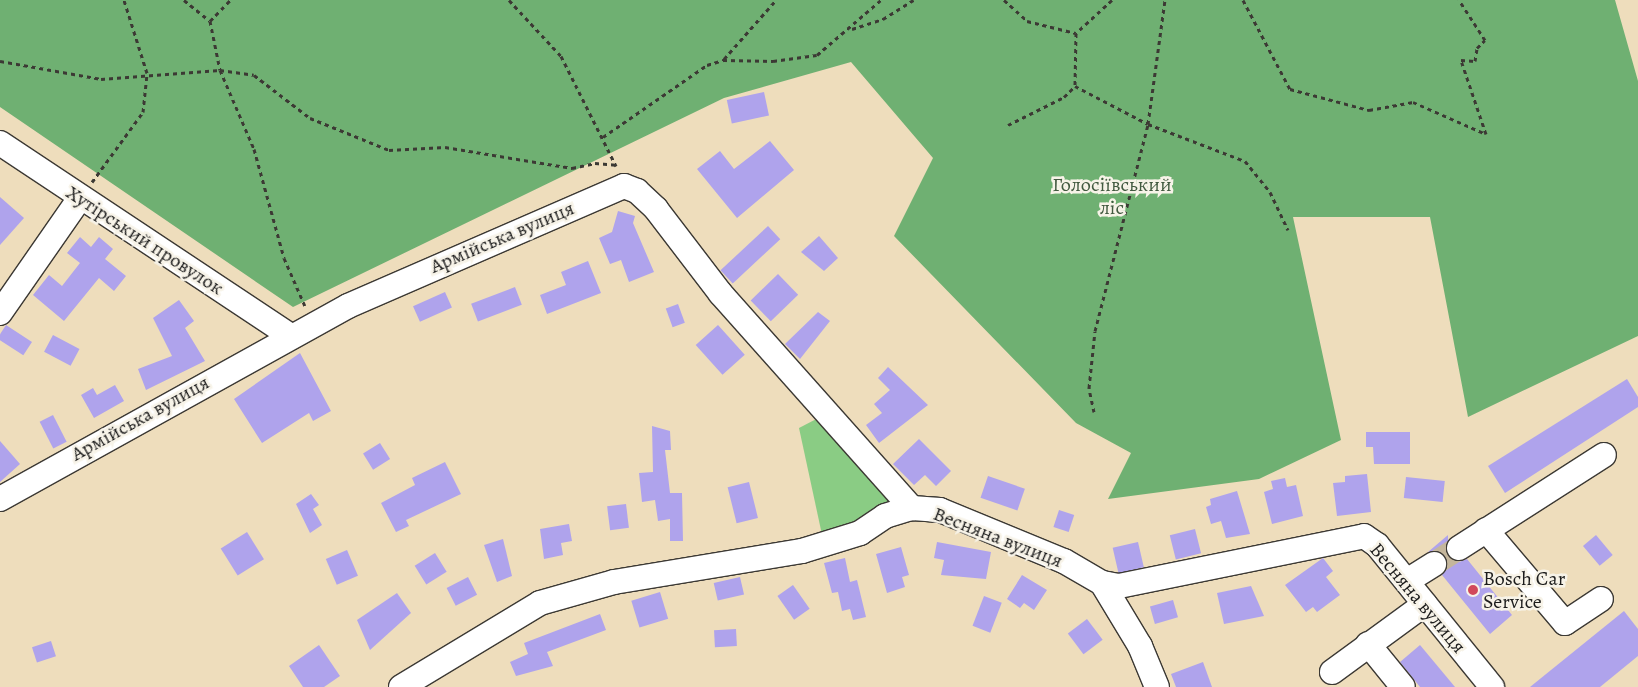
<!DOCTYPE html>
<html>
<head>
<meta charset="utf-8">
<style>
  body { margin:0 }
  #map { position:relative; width:1638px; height:687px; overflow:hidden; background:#eeddbc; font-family:Alegreya,serif }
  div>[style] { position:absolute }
  .green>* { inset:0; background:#8acc84 }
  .forest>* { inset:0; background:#6fb072 }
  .building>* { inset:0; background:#afa3ec; transform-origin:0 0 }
  .minor-tunnel>* { height:24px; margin-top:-12px; transform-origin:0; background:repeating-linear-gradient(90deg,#c4b69c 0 24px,transparent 0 36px) }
  .path>* { height:3px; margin-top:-1.5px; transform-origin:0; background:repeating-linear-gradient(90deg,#3c3934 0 4px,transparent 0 8px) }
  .roads { filter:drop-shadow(1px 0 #3c3934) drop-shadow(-1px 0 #3c3934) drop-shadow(0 1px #3c3934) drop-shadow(0 -1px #3c3934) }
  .minor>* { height:24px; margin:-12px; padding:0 12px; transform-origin:12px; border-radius:12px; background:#fff }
  .dots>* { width:14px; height:14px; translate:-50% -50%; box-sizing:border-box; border:2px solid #f7f3e8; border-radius:50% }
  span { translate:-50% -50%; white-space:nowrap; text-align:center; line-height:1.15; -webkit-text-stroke:5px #f7f3e8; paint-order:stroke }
  .park-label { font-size:20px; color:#425a40 }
  .street-label { font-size:20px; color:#1c1c1c }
  .poi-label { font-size:20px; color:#1c1c1c }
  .left { translate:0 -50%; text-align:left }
</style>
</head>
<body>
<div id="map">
  <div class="green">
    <div style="clip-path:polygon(826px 414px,895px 489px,885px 516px,824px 544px,799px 428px)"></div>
  </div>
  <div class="forest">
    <div style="clip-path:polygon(0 0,1615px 0,1638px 81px,1638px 336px,1468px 417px,1430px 217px,1293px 217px,1341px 440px,1259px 479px,1108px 499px,1131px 453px,1076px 423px,894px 236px,933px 158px,851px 62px,724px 98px,293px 307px,0 107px)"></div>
  </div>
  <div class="building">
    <div style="left:764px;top:92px;width:24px;height:38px;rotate:78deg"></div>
    <div style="clip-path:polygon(770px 141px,794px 170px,737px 218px,697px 169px,720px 151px,734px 169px)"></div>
    <div style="clip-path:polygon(0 197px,24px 218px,0 245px)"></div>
    <div style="clip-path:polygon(618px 211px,635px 216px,633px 223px,654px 272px,629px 282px,621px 260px,610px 264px,599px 238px,612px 232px)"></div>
    <div style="left:768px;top:226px;width:18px;height:65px;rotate:47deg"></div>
    <div style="clip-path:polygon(819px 236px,838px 258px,824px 271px,801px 252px)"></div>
    <div style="clip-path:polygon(80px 237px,91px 247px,99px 237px,113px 249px,105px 259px,126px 276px,114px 291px,99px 278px,64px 321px,33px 295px,49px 275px,62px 286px,80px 263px,67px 253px)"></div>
    <div style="clip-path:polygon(588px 261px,601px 293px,547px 314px,540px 295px,566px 285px,561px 272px)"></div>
    <div style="left:778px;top:274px;width:29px;height:38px;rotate:46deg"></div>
    <div style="left:515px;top:287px;width:19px;height:47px;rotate:69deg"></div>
    <div style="left:445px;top:292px;width:17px;height:35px;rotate:66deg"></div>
    <div style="clip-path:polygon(179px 300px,194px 321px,185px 328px,205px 361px,146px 390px,138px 369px,172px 356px,153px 318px)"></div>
    <div style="left:678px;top:304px;width:20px;height:13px;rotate:70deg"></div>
    <div style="clip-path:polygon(818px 312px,830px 321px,800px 359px,785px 344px)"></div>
    <div style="left:6px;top:325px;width:31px;height:16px;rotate:33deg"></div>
    <div style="left:718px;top:325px;width:40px;height:30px;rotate:48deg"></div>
    <div style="left:53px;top:335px;width:30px;height:19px;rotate:28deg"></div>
    <div style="clip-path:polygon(300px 353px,331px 411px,313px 421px,309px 413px,262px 443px,234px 399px)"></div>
    <div style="clip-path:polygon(888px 367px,928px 405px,879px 443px,866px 425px,882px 413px,874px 404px,890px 390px,878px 378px)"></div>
    <div style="clip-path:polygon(1627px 379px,1638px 397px,1638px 407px,1505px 493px,1488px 466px)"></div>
    <div style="clip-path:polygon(115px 385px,124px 401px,94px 418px,81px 395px,93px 388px,97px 395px)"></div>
    <div style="left:53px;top:415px;width:30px;height:15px;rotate:63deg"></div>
    <div style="clip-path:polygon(652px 426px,670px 431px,671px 450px,665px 450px,670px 493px,682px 493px,683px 541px,670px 541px,670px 519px,658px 521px,655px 500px,642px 502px,639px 473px,653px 472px)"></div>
    <div style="clip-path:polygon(1366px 432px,1410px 432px,1410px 464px,1374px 464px,1373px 447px,1366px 447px)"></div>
    <div style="clip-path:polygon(919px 439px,951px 471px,936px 486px,925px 475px,914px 485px,893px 464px)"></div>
    <div style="clip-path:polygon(0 441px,20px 464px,0 482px)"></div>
    <div style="left:380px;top:443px;width:19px;height:20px;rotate:58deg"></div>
    <div style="clip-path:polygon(445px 462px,461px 494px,406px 520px,409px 526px,396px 532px,381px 503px,415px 485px,412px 478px)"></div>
    <div style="clip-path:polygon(1367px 474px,1371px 512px,1337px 516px,1333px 483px,1345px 482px,1345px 476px)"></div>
    <div style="left:988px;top:476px;width:39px;height:23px;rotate:19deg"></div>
    <div style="left:1406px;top:477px;width:39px;height:21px;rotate:6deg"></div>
    <div style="clip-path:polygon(1285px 478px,1287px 487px,1296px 485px,1303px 516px,1272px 524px,1264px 492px,1273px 489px,1271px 481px)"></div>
    <div style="left:749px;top:482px;width:37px;height:22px;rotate:76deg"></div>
    <div style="clip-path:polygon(1237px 491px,1250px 534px,1226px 538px,1221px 521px,1211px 524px,1206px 507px,1211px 505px,1210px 499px)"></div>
    <div style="clip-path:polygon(311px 494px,319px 505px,313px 509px,322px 525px,310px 533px,296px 504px)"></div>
    <div style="left:626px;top:504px;width:24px;height:19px;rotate:83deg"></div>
    <div style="left:1059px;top:510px;width:16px;height:18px;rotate:18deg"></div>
    <div style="clip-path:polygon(569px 524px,572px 541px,561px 543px,563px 555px,544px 559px,540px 529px)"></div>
    <div style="left:1195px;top:529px;width:25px;height:26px;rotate:76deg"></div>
    <div style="left:247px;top:532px;width:32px;height:31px;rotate:58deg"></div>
    <div style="clip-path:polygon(1448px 535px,1448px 556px,1459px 562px,1467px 559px,1512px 615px,1490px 634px,1442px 575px,1448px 564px,1445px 556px,1428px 552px)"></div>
    <div style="left:1596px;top:535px;width:26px;height:17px;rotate:50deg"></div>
    <div style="clip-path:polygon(503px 539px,512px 576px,497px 582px,484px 545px)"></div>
    <div style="clip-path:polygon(937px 542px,991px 552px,986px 579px,941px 575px,944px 560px,934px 558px)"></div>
    <div style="left:1138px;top:542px;width:26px;height:26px;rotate:77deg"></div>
    <div style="clip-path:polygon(901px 547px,909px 575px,902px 577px,905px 587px,887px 593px,876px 554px)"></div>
    <div style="left:347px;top:550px;width:28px;height:23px;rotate:67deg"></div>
    <div style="left:435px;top:553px;width:22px;height:24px;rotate:58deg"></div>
    <div style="clip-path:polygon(845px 558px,850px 582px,857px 580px,866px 617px,853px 620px,850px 609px,842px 611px,838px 592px,832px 593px,824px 563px)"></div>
    <div style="clip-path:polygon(1323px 558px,1333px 571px,1326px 577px,1340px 595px,1317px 612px,1313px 607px,1306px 612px,1285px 585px)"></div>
    <div style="clip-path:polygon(1022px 575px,1047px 590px,1034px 610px,1024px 603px,1020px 608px,1007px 599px)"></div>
    <div style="left:468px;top:577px;width:20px;height:24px;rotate:63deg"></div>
    <div style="left:740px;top:577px;width:18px;height:27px;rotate:77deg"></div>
    <div style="left:793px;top:585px;width:29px;height:19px;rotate:55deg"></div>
    <div style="clip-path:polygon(1251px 586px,1264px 616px,1224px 624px,1217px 593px)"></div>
    <div style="left:660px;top:592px;width:28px;height:30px;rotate:73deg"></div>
    <div style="clip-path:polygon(397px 593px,411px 613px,370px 650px,357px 620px)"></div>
    <div style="left:984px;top:596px;width:19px;height:32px;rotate:21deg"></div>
    <div style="left:1173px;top:600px;width:18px;height:24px;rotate:74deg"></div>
    <div style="clip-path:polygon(1624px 611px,1638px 629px,1638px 656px,1600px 687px,1530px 687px)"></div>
    <div style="clip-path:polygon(600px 614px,606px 630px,547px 652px,553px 666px,516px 676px,510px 662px,528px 654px,524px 643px)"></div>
    <div style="left:1087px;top:619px;width:26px;height:24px;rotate:53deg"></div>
    <div style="left:736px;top:629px;width:17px;height:22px;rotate:87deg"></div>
    <div style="left:51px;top:641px;width:16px;height:20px;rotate:72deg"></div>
    <div style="clip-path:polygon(319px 645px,340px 676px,324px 687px,303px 687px,289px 666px)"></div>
    <div style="clip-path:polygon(1420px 645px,1455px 687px,1420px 687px,1400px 662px)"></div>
    <div style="clip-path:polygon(1203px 662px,1212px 687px,1176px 687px,1171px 674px)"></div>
  </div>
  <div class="minor-tunnel">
    <div style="left:1434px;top:564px;width:30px;rotate:-33deg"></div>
  </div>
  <div class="path">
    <div style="left:184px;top:0;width:33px;rotate:39deg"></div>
    <div style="left:210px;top:21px;width:50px;rotate:78.5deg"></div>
    <div style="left:220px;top:70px;width:86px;rotate:66.7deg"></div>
    <div style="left:254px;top:149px;width:113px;rotate:74.6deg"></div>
    <div style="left:284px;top:258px;width:52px;rotate:66.4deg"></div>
    <div style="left:509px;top:0;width:76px;rotate:47.1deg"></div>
    <div style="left:561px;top:56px;width:123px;rotate:63.4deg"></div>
    <div style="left:1004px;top:0;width:31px;rotate:42deg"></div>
    <div style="left:1027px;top:21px;width:50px;rotate:13.8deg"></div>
    <div style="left:1112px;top:0;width:49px;rotate:137.5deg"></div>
    <div style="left:1076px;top:33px;width:53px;rotate:91.1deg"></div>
    <div style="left:1075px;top:86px;width:82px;rotate:27.5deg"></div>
    <div style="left:1148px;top:124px;width:104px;rotate:20.9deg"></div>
    <div style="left:1245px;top:161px;width:40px;rotate:51deg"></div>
    <div style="left:1270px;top:192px;width:42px;rotate:64.7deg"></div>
    <div style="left:1243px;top:0;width:101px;rotate:62.2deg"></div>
    <div style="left:1290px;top:89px;width:82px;rotate:14.9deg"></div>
    <div style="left:1369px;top:110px;width:45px;rotate:-10.3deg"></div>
    <div style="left:1413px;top:102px;width:80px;rotate:23.7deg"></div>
    <div style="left:1486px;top:134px;width:78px;rotate:-108.7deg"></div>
    <div style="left:1461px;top:60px;width:14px;rotate:4deg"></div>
    <div style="left:1475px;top:61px;width:13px;rotate:-81deg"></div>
    <div style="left:1477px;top:48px;width:11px;rotate:-45deg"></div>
    <div style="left:1485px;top:40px;width:48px;rotate:-123deg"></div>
    <div style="left:210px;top:21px;width:29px;rotate:-46deg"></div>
    <div style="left:852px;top:29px;width:33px;rotate:-18deg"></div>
    <div style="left:883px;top:19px;width:36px;rotate:-32deg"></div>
    <div style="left:724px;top:59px;width:79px;rotate:-48.6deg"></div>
    <div style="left:0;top:61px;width:103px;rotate:10.1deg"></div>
    <div style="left:101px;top:79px;width:119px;rotate:-4.3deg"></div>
    <div style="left:220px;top:70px;width:34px;rotate:8deg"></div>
    <div style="left:254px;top:75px;width:71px;rotate:37.5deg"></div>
    <div style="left:310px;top:118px;width:85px;rotate:22.1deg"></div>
    <div style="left:389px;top:150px;width:56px;rotate:-3.1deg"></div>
    <div style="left:445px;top:147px;width:129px;rotate:9.4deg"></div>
    <div style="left:572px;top:168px;width:24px;rotate:-12deg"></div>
    <div style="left:595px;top:163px;width:21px;rotate:5deg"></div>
    <div style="left:1008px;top:125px;width:63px;rotate:-26.6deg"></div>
    <div style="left:1064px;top:97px;width:16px;rotate:-45deg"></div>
    <div style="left:603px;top:137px;width:126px;rotate:-34.7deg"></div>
    <div style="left:707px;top:65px;width:17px;rotate:-17deg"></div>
    <div style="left:723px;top:60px;width:50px;rotate:1.1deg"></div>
    <div style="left:773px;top:61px;width:44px;rotate:-7.8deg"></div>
    <div style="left:817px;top:55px;width:84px;rotate:-40.7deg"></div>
    <div style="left:92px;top:182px;width:87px;rotate:-53.9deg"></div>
    <div style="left:143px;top:112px;width:39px;rotate:-84deg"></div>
    <div style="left:147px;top:73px;width:77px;rotate:-107.5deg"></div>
    <div style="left:1094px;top:412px;width:25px;rotate:-102deg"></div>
    <div style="left:1089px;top:388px;width:57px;rotate:-84deg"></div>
    <div style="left:1095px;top:331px;width:214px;rotate:-75.6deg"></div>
    <div style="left:1148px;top:124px;width:125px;rotate:-82.2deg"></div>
  </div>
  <div class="roads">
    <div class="minor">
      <div style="left:0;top:143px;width:348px;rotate:33.6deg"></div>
      <div style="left:0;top:313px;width:140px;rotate:-55.2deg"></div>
      <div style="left:0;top:499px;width:398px;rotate:-29deg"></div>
      <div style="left:348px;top:306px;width:301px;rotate:-23.5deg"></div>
      <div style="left:624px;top:186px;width:14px;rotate:21deg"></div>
      <div style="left:637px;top:191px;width:26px;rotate:43deg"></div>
      <div style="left:656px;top:209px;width:107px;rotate:52.6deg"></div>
      <div style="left:721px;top:294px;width:287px;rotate:48.3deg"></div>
      <div style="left:1486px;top:530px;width:122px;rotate:49.7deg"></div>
      <div style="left:1565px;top:623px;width:43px;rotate:-33.7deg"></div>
      <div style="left:1459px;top:548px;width:172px;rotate:-32.7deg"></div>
      <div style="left:1407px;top:581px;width:32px;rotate:-32deg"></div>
      <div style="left:1102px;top:583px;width:74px;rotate:58.9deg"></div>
      <div style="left:1140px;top:646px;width:44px;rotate:67.5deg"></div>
      <div style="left:1368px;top:644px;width:55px;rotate:50.9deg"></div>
      <div style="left:1332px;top:672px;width:115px;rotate:-36.2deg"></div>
      <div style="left:401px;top:687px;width:162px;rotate:-31.1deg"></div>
      <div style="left:540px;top:603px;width:77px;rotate:-15.8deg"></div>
      <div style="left:614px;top:582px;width:191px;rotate:-9.4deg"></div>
      <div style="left:802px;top:551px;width:61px;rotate:-17.2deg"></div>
      <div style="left:860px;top:533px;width:30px;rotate:-34deg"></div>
      <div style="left:885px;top:516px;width:28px;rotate:-17deg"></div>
      <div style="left:912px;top:508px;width:28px;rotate:4deg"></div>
      <div style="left:940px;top:510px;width:134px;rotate:22.4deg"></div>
      <div style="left:1064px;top:561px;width:44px;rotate:30.1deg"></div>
      <div style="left:1102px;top:583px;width:17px;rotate:10deg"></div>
      <div style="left:1119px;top:586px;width:250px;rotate:-11.5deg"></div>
      <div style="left:1364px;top:536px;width:16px;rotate:35deg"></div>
      <div style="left:1377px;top:545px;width:183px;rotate:51deg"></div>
    </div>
  </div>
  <div class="dots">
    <div style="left:1473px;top:590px;background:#d1495b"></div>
  </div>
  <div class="park-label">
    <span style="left:1112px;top:196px">Голосіївський<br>ліс</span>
  </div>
  <div class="street-label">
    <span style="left:502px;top:237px;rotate:-23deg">Армійська вулиця</span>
    <span style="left:145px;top:240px;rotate:33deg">Хутірський провулок</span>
    <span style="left:140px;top:418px;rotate:-29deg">Армійська вулиця</span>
    <span style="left:998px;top:537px;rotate:21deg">Весняна вулиця</span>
    <span style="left:1418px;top:598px;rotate:50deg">Весняна вулиця</span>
  </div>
  <div class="poi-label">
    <span class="left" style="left:1483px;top:590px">Bosch Car<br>Service</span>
  </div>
</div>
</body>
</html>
